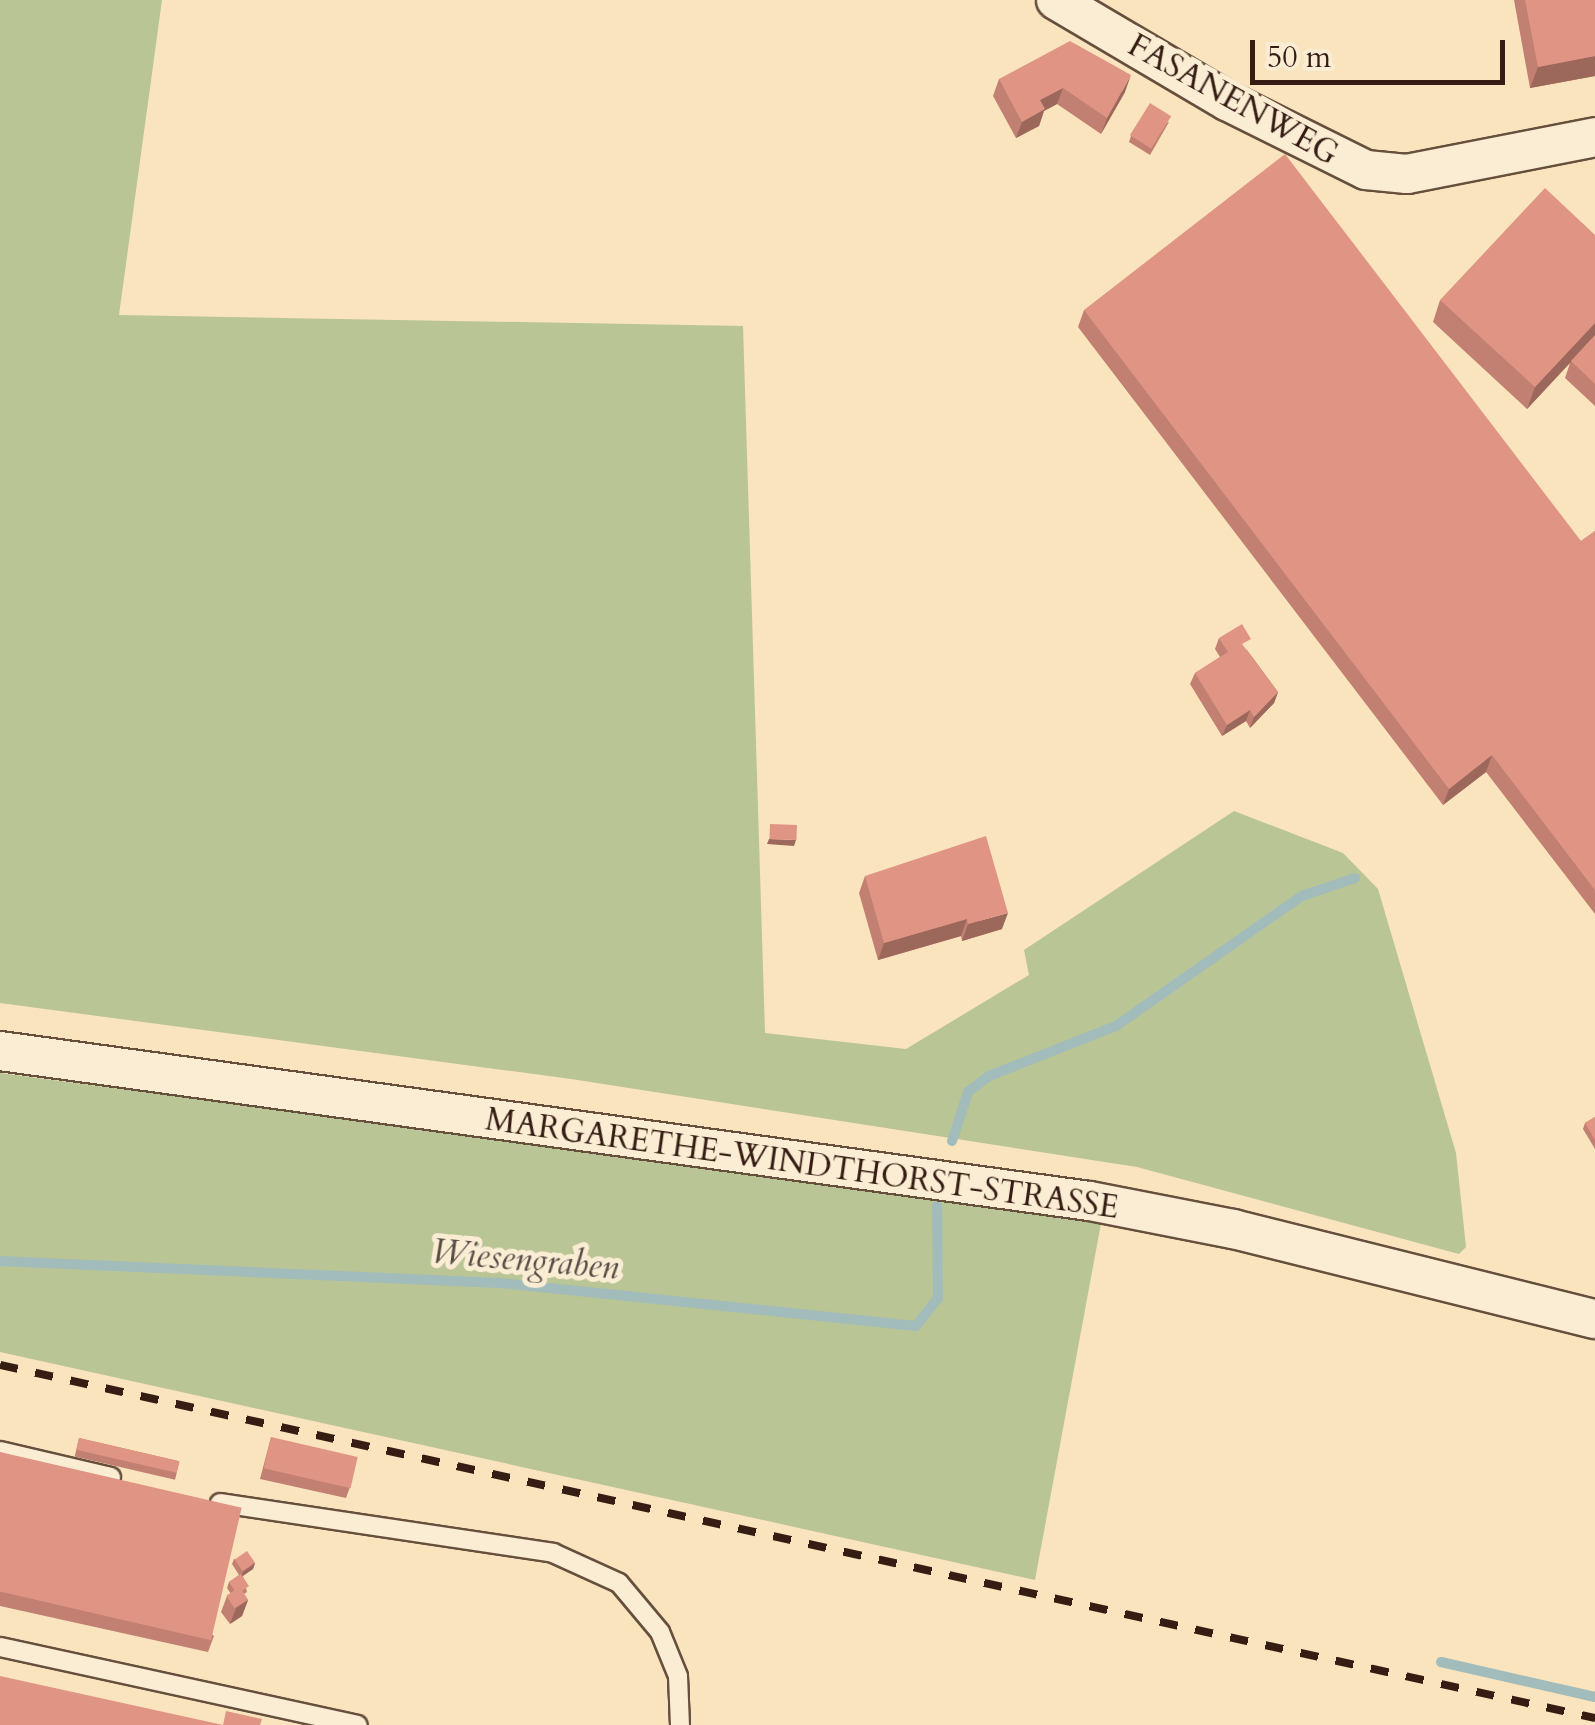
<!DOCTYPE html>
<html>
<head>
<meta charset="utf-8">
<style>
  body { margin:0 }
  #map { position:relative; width:1595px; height:1725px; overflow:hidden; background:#f9e4bd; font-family:Cardo,serif }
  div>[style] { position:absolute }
  .green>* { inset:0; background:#b9c595 }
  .stream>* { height:10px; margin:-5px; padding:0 5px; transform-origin:5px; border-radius:5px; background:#a1bcbb }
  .roads { filter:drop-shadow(2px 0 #674f3e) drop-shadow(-2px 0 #674f3e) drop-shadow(0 2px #674f3e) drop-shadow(0 -2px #674f3e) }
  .lane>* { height:18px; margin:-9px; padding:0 9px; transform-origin:9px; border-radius:9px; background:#fbedd4 }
  .street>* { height:38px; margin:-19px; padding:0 19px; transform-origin:19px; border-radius:19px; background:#fbedd4 }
  .rail>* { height:8px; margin-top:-4px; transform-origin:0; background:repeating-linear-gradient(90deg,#361d14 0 18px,transparent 0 36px) }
  .wall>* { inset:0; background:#c18072; transform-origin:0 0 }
  .shaded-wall>* { inset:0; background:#9d685c }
  .building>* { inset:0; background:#e09584; transform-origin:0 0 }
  span { translate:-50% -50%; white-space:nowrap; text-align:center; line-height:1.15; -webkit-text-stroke:10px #fbedd4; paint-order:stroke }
  .street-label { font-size:32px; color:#361d14 }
  .water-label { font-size:35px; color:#564d46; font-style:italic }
  .scale { position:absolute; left:1250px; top:40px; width:255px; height:45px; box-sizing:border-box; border:5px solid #361d14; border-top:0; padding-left:12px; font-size:30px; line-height:35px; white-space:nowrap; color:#361d14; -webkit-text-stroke:8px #fbedd4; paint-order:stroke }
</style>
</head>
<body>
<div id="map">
  <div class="green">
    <div style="clip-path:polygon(0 0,162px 0,119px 315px,743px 326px,765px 1033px,906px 1049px,1029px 975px,1024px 950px,1234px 811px,1343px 853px,1378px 889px,1456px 1153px,1466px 1247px,1459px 1254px,1137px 1167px,571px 1079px,0 1003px)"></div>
    <div style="clip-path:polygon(0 1073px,1102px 1218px,1035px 1580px,0 1352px)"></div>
  </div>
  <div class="stream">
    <div style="left:952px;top:1141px;width:52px;rotate:-71.9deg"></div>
    <div style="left:968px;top:1092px;width:26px;rotate:-37deg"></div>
    <div style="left:989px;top:1076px;width:136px;rotate:-21.5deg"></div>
    <div style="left:1116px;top:1026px;width:227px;rotate:-35deg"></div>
    <div style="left:1302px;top:896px;width:56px;rotate:-18.8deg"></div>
    <div style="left:0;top:1261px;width:500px;rotate:2.52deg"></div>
    <div style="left:500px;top:1283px;width:418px;rotate:5.9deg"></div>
    <div style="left:916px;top:1326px;width:36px;rotate:-52deg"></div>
    <div style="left:938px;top:1298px;width:92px;rotate:-90.6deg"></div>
    <div style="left:1441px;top:1662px;width:158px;rotate:12.8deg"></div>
  </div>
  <div class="roads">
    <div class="lane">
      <div style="left:0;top:1451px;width:114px;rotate:13.2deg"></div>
      <div style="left:220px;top:1503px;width:337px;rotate:8.5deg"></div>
      <div style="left:553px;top:1553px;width:72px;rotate:24.4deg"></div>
      <div style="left:619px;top:1583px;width:64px;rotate:50.1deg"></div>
      <div style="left:660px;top:1632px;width:48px;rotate:67.8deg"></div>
      <div style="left:678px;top:1676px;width:49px;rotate:87.7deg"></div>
      <div style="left:0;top:1647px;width:366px;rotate:12.3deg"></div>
    </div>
    <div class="street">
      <div style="left:1056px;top:0;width:199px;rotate:30.6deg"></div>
      <div style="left:1227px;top:101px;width:155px;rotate:26.4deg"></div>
      <div style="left:1366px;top:170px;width:41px;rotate:5.6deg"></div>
      <div style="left:1407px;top:174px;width:192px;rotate:-11.1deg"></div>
      <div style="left:0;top:1051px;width:1100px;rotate:7.84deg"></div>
      <div style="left:1090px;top:1201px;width:146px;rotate:11.1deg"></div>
      <div style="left:1233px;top:1229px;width:373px;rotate:14deg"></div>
    </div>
  </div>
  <div class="rail">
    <div style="left:0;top:1365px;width:1634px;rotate:12.48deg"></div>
  </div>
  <div class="wall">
    <div style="clip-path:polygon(1514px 0,1595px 0,1595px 76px,1530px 88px)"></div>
    <div style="clip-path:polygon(999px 79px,1125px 92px,1101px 134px,1057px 104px,1044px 111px,1039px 126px,1016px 138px,993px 96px)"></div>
    <div style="clip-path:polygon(1169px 122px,1150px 155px,1129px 142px,1131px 136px)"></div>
    <div style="clip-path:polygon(1595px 235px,1595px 406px,1565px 378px,1570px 363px,1527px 409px,1433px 322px,1440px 300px)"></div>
    <div style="clip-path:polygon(1084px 310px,1581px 541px,1595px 531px,1595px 914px,1486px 772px,1443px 805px,1078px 327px)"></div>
    <div style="clip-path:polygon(1219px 638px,1247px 650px,1278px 692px,1274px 703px,1250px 728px,1246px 721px,1222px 736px,1190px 684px,1195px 673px,1220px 657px,1215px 649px)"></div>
    <div style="clip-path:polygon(865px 876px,1002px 929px,962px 941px,961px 936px,878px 960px,859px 893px)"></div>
    <div style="clip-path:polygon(1595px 1117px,1595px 1149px,1583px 1129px,1585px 1123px)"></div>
    <div style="clip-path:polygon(271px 1437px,350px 1487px,346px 1498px,260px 1479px)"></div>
    <div style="left:79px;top:1438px;width:103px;height:19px;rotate:13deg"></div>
    <div style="clip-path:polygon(0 1452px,214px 1636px,208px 1652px,0 1606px)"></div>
    <div style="clip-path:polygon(234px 1559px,255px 1563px,253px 1569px,243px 1576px,247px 1592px,244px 1594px,248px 1600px,242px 1616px,230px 1624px,221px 1612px,227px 1596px,231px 1594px,227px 1588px,229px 1582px,239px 1575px,232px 1564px)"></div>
  </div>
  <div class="shaded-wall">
    <div style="clip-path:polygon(1595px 56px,1595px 76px,1530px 88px,1538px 67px)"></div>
    <div style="clip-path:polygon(1131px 75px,1125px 92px,1101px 134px,1107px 118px)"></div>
    <div style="clip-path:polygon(1063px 88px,1057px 104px,1044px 111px,1039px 126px,1016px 138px,1022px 122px,1040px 100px)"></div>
    <div style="clip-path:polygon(1595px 323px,1595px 336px,1527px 409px,1535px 387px)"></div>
    <div style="clip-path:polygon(1278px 692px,1274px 703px,1250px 728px,1254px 717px)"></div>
    <div style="clip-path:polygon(1250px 710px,1246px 721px,1222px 736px,1227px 725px)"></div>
    <div style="clip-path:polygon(1492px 755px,1486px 772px,1443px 805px,1449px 789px)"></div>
    <div style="clip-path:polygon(769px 839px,796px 840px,794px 846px,767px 844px)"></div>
    <div style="clip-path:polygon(1008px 913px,1002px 929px,962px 941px,968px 924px)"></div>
    <div style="clip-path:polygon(967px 919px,961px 936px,878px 960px,884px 943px)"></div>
    <div style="clip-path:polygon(255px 1563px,253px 1569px,241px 1577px,243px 1572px)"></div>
    <div style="clip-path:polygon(248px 1600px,242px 1616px,230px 1624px,236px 1608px)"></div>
  </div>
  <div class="building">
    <div style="clip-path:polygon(1525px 0,1595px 0,1595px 56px,1538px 67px)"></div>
    <div style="clip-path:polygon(1070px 41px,1131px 75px,1107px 118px,1063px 88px,1040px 100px,1045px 109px,1022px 122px,999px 79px)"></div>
    <div style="left:1150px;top:103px;width:25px;height:38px;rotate:32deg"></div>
    <div style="clip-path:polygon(1285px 154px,1581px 541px,1595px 531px,1595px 890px,1492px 755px,1449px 789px,1084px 310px)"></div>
    <div style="clip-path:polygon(1545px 188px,1595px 235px,1595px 323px,1535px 387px,1440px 300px)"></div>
    <div style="clip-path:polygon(1595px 335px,1595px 384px,1571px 361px)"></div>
    <div style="clip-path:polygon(1242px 624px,1251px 639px,1242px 644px,1278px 692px,1254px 717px,1250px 710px,1227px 725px,1195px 673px,1228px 652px,1219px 638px)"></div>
    <div style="left:770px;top:824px;width:27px;height:15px;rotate:2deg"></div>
    <div style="clip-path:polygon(986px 836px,1008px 913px,968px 924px,967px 919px,884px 943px,865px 876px)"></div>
    <div style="clip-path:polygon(1595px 1117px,1595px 1140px,1585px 1123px)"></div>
    <div style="left:271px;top:1437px;width:89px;height:32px;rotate:13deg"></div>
    <div style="left:79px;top:1438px;width:103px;height:12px;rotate:13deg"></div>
    <div style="left:0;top:1452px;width:248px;height:136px;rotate:13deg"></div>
    <div style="left:247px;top:1551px;width:14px;height:15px;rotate:56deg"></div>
    <div style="clip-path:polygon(241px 1574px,249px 1586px,242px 1591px,240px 1587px,235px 1591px,229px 1582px)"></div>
    <div style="left:240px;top:1587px;width:15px;height:16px;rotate:58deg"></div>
    <div style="clip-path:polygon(0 1676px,223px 1725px,226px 1711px,262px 1719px,260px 1725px,0 1725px)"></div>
  </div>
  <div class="street-label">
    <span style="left:1233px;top:100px;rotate:29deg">FASANENWEG</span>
    <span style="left:802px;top:1164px;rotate:8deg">MARGARETHE-WINDTHORST-STRASSE</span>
  </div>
  <div class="water-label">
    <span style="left:525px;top:1260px;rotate:5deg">Wiesengraben</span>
  </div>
  <div class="scale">50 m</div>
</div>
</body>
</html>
